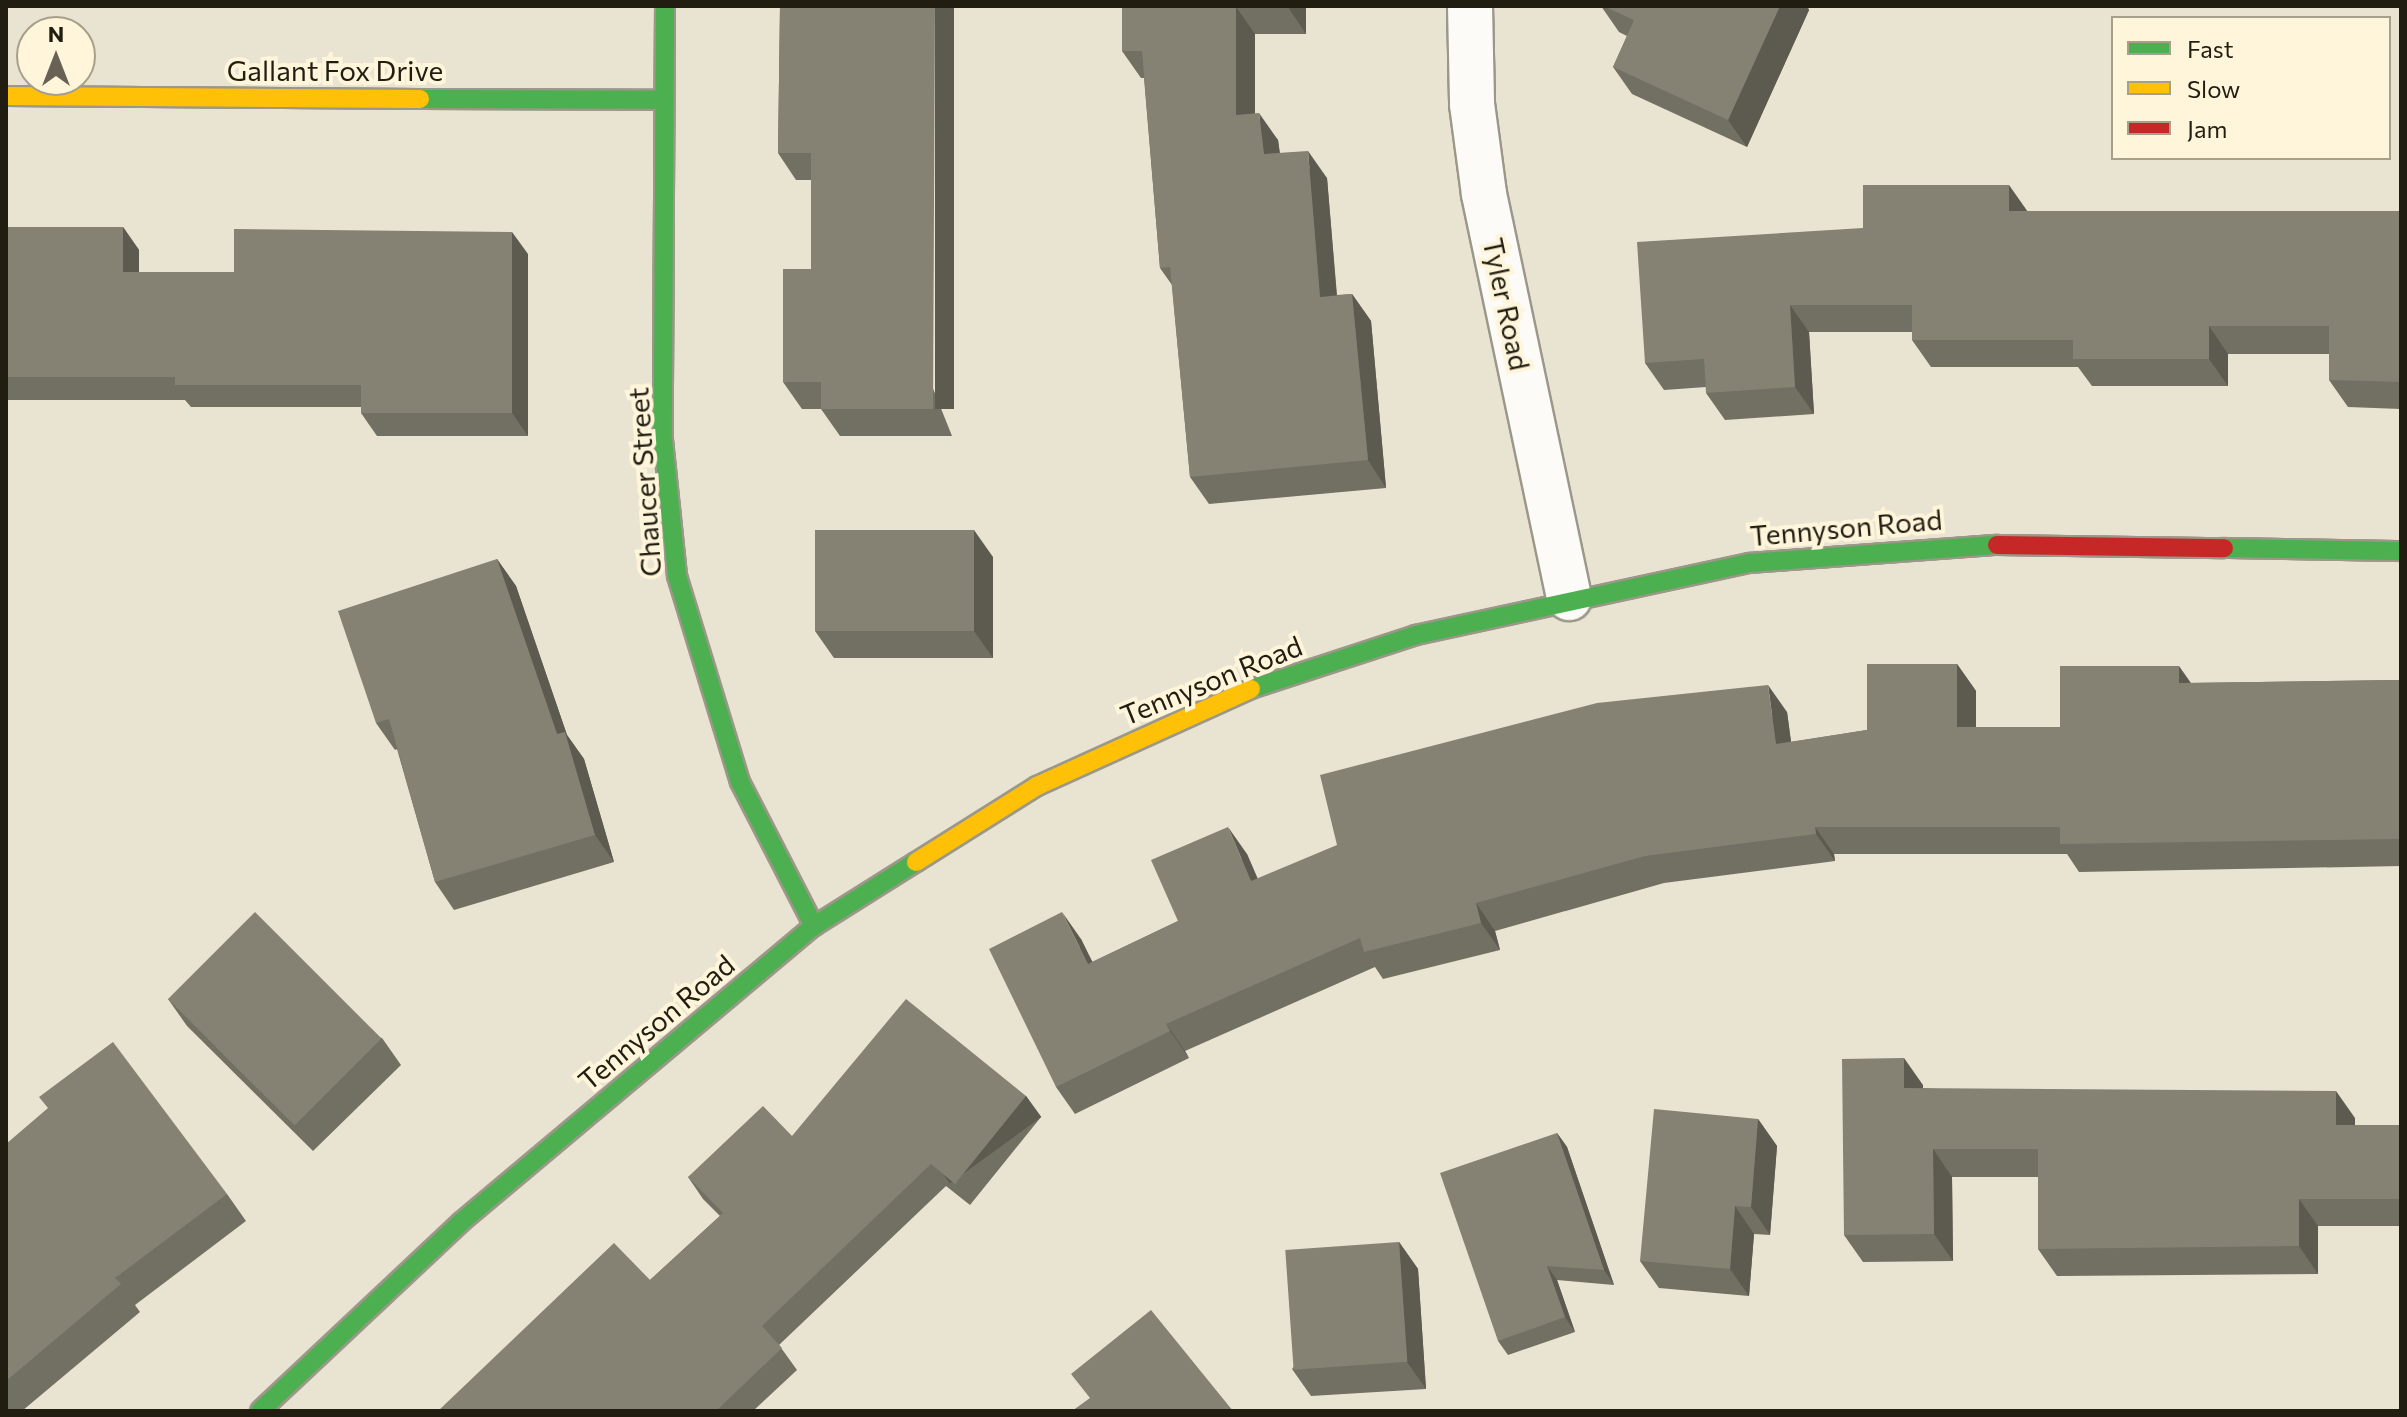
<!DOCTYPE html>
<html>
<head>
<meta charset="utf-8">
<style>
  body { margin:0 }
  #map { position:relative; width:2407px; height:1417px; overflow:hidden; background:#e9e3d1; font-family:Commissioner,sans-serif }
  div>[style] { position:absolute }
  .roads { filter:drop-shadow(2px 0 #9b9789) drop-shadow(-2px 0 #9b9789) drop-shadow(0 2px #9b9789) drop-shadow(0 -2px #9b9789) }
  .street>* { height:44px; margin:-22px; padding:0 22px; transform-origin:22px; border-radius:22px; background:#fcfbf8 }
  .fast>* { height:18px; margin:-9px; padding:0 9px; transform-origin:9px; border-radius:9px; background:#4caf50 }
  .slow>* { height:18px; margin:-9px; padding:0 9px; transform-origin:9px; border-radius:9px; background:#ffc107 }
  .jam>* { height:18px; margin:-9px; padding:0 9px; transform-origin:9px; border-radius:9px; background:#c62828 }
  .wall>* { inset:0; background:#726f63 }
  .shaded-wall>* { inset:0; background:#5d5a50; transform-origin:0 0 }
  .building>* { inset:0; background:#858173; transform-origin:0 0 }
  span { translate:-50% -50%; white-space:nowrap; text-align:center; line-height:1.15; -webkit-text-stroke:8px #fef5db; paint-order:stroke }
  .street-label { font-size:28px; color:#211d11 }
  .frame { position:absolute; inset:0; border:8px solid #211d11; pointer-events:none }
  .legend { position:absolute; left:2111px; top:16px; width:280px; height:144px; box-sizing:border-box; background:#fef5db; border:2px solid #a69f8a; margin:0; padding:10px 14px; list-style:none; font-size:24px; color:#211d11 }
  .legend li { display:flex; align-items:center; gap:16px; height:40px }
  .legend b { width:40px; border:2px solid #a69f8a }
  .north { position:absolute; left:16px; top:16px; width:80px; height:80px; box-sizing:border-box; background:#fef5db; border:2px solid #a69f8a; border-radius:50%; rotate:0deg; font-size:22px; font-weight:700; line-height:32px; text-align:center; color:#211d11 }
  .north::after { content:''; display:block; margin:auto; width:28px; height:36px; background:#676254; clip-path:polygon(50% 0,100% 100%,50% 72%,0 100%) }
</style>
</head>
<body>
<div id="map">
  <div class="roads">
    <div class="street">
      <div style="left:1470px;top:6px;width:98px;rotate:88.8deg"></div>
      <div style="left:1472px;top:104px;width:91px;rotate:82.4deg"></div>
      <div style="left:1484px;top:194px;width:413px;rotate:78.1deg"></div>
    </div>
    <div class="fast">
      <div style="left:665px;top:6px;width:434px;rotate:90.3deg"></div>
      <div style="left:663px;top:440px;width:137px;rotate:84.1deg"></div>
      <div style="left:677px;top:576px;width:215px;rotate:73deg"></div>
      <div style="left:740px;top:782px;width:162px;rotate:62.8deg"></div>
      <div style="left:420px;top:99px;width:244px;rotate:0.2deg"></div>
      <div style="left:2224px;top:548px;width:177px;rotate:1deg"></div>
      <div style="left:1251px;top:689px;width:174px;rotate:-18.1deg"></div>
      <div style="left:1416px;top:635px;width:341px;rotate:-12.2deg"></div>
      <div style="left:1749px;top:563px;width:249px;rotate:-4.2deg"></div>
      <div style="left:260px;top:1411px;width:276px;rotate:-43.2deg"></div>
      <div style="left:461px;top:1222px;width:461px;rotate:-40deg"></div>
      <div style="left:814px;top:926px;width:120px;rotate:-32.1deg"></div>
    </div>
    <div class="slow">
      <div style="left:6px;top:96px;width:414px;rotate:0.4deg"></div>
      <div style="left:916px;top:862px;width:143px;rotate:-32.1deg"></div>
      <div style="left:1037px;top:786px;width:235px;rotate:-24.4deg"></div>
    </div>
    <div class="jam">
      <div style="left:1997px;top:545px;width:227px;rotate:0.8deg"></div>
    </div>
  </div>
  <div class="wall">
    <div style="clip-path:polygon(780px 6px,952px 436px,840px 436px,821px 409px,802px 409px,783px 382px,811px 269px,811px 180px,796px 180px,778px 153px)"></div>
    <div style="clip-path:polygon(1122px 6px,1306px 6px,1306px 34px,1255px 34px,1255px 114px,1278px 140px,1280px 153px,1327px 178px,1337px 295px,1352px 294px,1371px 321px,1386px 488px,1209px 504px,1190px 477px,1172px 285px,1160px 268px,1144px 78px,1141px 78px,1122px 51px)"></div>
    <div style="clip-path:polygon(1601px 6px,1807px 6px,1809px 10px,1747px 147px,1632px 94px,1613px 67px,1627px 36px,1619px 32px)"></div>
    <div style="clip-path:polygon(2027px 211px,2401px 211px,2401px 409px,2348px 407px,2329px 380px,2329px 354px,2228px 354px,2228px 386px,2092px 386px,2078px 367px,1931px 367px,1912px 340px,1912px 332px,1809px 332px,1814px 414px,1725px 420px,1706px 393px,1706px 387px,1664px 390px,1645px 363px,1863px 228px)"></div>
    <div style="clip-path:polygon(6px 227px,123px 227px,139px 250px,139px 272px,234px 272px,528px 254px,528px 436px,377px 436px,361px 413px,361px 407px,191px 407px,185px 400px,6px 400px)"></div>
    <div style="clip-path:polygon(993px 557px,993px 658px,834px 658px,815px 631px)"></div>
    <div style="clip-path:polygon(497px 559px,516px 586px,567px 735px,584px 759px,614px 862px,454px 910px,435px 882px,397px 749px,395px 750px,376px 723px)"></div>
    <div style="clip-path:polygon(1957px 664px,1976px 691px,1976px 727px,2060px 727px,2191px 683px,2401px 680px,2401px 866px,2079px 872px,2067px 854px,1834px 854px,1835px 861px,1664px 883px,1495px 931px,1500px 950px,1383px 979px,1375px 967px,1185px 1051px,1189px 1058px,1075px 1114px,1056px 1087px,1081px 939px,1092px 962px,1178px 921px,1247px 854px,1258px 879px,1787px 712px,1791px 742px,1867px 730px)"></div>
    <div style="clip-path:polygon(168px 999px,382px 1038px,401px 1065px,313px 1151px,187px 1026px)"></div>
    <div style="clip-path:polygon(1923px 1085px,1923px 1088px,2355px 1118px,2355px 1125px,2401px 1125px,2401px 1226px,2318px 1226px,2318px 1274px,2057px 1276px,2038px 1249px,2038px 1177px,1952px 1177px,1953px 1261px,1863px 1262px,1844px 1235px)"></div>
    <div style="clip-path:polygon(1026px 1096px,1041px 1117px,970px 1205px,946px 1186px,779px 1345px,797px 1370px,753px 1411px,438px 1411px,650px 1280px,720px 1216px,703px 1199px,688px 1177px,792px 1136px)"></div>
    <div style="clip-path:polygon(1758px 1119px,1777px 1146px,1770px 1235px,1754px 1234px,1749px 1296px,1659px 1288px,1640px 1261px)"></div>
    <div style="clip-path:polygon(1557px 1133px,1567px 1147px,1614px 1285px,1557px 1280px,1575px 1332px,1508px 1355px,1498px 1341px)"></div>
    <div style="clip-path:polygon(6px 1144px,227px 1194px,246px 1221px,135px 1305px,140px 1312px,22px 1411px,6px 1411px)"></div>
    <div style="clip-path:polygon(1399px 1242px,1418px 1269px,1426px 1389px,1311px 1396px,1292px 1369px)"></div>
  </div>
  <div class="shaded-wall">
    <div style="left:935px;top:6px;width:19px;height:403px"></div>
    <div style="clip-path:polygon(1288px 6px,1306px 6px,1306px 34px,1288px 7px)"></div>
    <div style="clip-path:polygon(1780px 6px,1807px 6px,1809px 10px,1747px 147px,1728px 120px)"></div>
    <div style="clip-path:polygon(1236px 7px,1255px 34px,1255px 142px,1236px 115px)"></div>
    <div style="clip-path:polygon(1259px 113px,1278px 140px,1283px 182px,1264px 154px)"></div>
    <div style="clip-path:polygon(1308px 151px,1327px 178px,1339px 324px,1320px 297px)"></div>
    <div style="clip-path:polygon(2009px 185px,2028px 212px,2009px 211px)"></div>
    <div style="clip-path:polygon(123px 227px,139px 250px,139px 294px,123px 272px)"></div>
    <div style="clip-path:polygon(512px 232px,528px 254px,528px 436px,512px 413px)"></div>
    <div style="clip-path:polygon(1352px 294px,1371px 321px,1386px 488px,1368px 460px)"></div>
    <div style="clip-path:polygon(1790px 305px,1809px 332px,1814px 414px,1795px 387px)"></div>
    <div style="clip-path:polygon(2209px 326px,2228px 354px,2228px 386px,2209px 359px)"></div>
    <div style="clip-path:polygon(974px 530px,993px 557px,993px 658px,974px 631px)"></div>
    <div style="clip-path:polygon(497px 559px,516px 586px,567px 735px,584px 759px,614px 862px,595px 835px,557px 734px)"></div>
    <div style="clip-path:polygon(1957px 664px,1976px 691px,1976px 754px,1957px 727px)"></div>
    <div style="clip-path:polygon(2179px 666px,2198px 693px,2179px 683px)"></div>
    <div style="clip-path:polygon(1768px 685px,1787px 712px,1795px 771px,1776px 744px)"></div>
    <div style="clip-path:polygon(1228px 827px,1247px 854px,1270px 909px,1251px 881px)"></div>
    <div style="clip-path:polygon(1815px 827px,1834px 854px,1835px 861px,1816px 834px)"></div>
    <div style="clip-path:polygon(1476px 903px,1495px 931px,1500px 950px,1481px 923px)"></div>
    <div style="clip-path:polygon(1062px 912px,1081px 939px,1107px 991px,1088px 964px)"></div>
    <div style="clip-path:polygon(1166px 1024px,1185px 1051px,1189px 1058px,1170px 1031px)"></div>
    <div style="clip-path:polygon(1904px 1058px,1923px 1085px,1923px 1115px,1904px 1088px)"></div>
    <div style="clip-path:polygon(2336px 1091px,2355px 1118px,2355px 1152px,2336px 1125px)"></div>
    <div style="left:1026px;top:1096px;width:26px;height:113px;rotate:54deg"></div>
    <div style="clip-path:polygon(1758px 1119px,1777px 1146px,1770px 1235px,1751px 1207px)"></div>
    <div style="clip-path:polygon(1557px 1133px,1567px 1147px,1614px 1285px,1604px 1270px)"></div>
    <div style="clip-path:polygon(1933px 1149px,1952px 1177px,1953px 1261px,1934px 1234px)"></div>
    <div style="clip-path:polygon(2299px 1199px,2318px 1226px,2318px 1274px,2299px 1246px)"></div>
    <div style="clip-path:polygon(1735px 1206px,1754px 1234px,1749px 1296px,1730px 1269px)"></div>
    <div style="clip-path:polygon(1399px 1242px,1418px 1269px,1426px 1389px,1407px 1362px)"></div>
    <div style="clip-path:polygon(1547px 1266px,1557px 1280px,1575px 1332px,1565px 1317px)"></div>
  </div>
  <div class="building">
    <div style="clip-path:polygon(780px 6px,935px 6px,933px 409px,821px 409px,821px 382px,783px 382px,783px 269px,811px 269px,811px 153px,778px 153px)"></div>
    <div style="clip-path:polygon(1122px 6px,1288px 6px,1236px 7px,1236px 115px,1259px 113px,1264px 154px,1308px 151px,1320px 297px,1352px 294px,1368px 460px,1190px 477px,1170px 267px,1160px 268px,1142px 51px,1122px 51px)"></div>
    <div style="clip-path:polygon(1603px 6px,1780px 6px,1728px 120px,1613px 67px,1634px 20px)"></div>
    <div style="clip-path:polygon(1863px 185px,2009px 185px,2009px 211px,2401px 211px,2401px 382px,2329px 380px,2329px 326px,2209px 326px,2209px 359px,2073px 359px,2073px 340px,1912px 340px,1912px 305px,1790px 305px,1795px 387px,1706px 393px,1704px 359px,1645px 363px,1637px 242px,1863px 228px)"></div>
    <div style="clip-path:polygon(6px 227px,123px 227px,123px 272px,234px 272px,234px 229px,512px 232px,512px 413px,361px 413px,361px 385px,175px 385px,175px 377px,6px 377px)"></div>
    <div style="left:815px;top:530px;width:159px;height:101px"></div>
    <div style="clip-path:polygon(497px 559px,557px 734px,565px 732px,595px 835px,435px 882px,389px 719px,376px 723px,338px 611px)"></div>
    <div style="clip-path:polygon(1867px 664px,1957px 664px,1957px 727px,2060px 727px,2060px 666px,2179px 666px,2179px 683px,2401px 680px,2401px 839px,2060px 844px,2060px 827px,1815px 827px,1816px 834px,1645px 856px,1476px 903px,1481px 923px,1364px 952px,1360px 938px,1166px 1024px,1170px 1031px,1056px 1087px,989px 949px,1062px 912px,1088px 964px,1178px 921px,1151px 860px,1228px 827px,1251px 881px,1337px 845px,1320px 775px,1597px 703px,1768px 685px,1776px 744px,1867px 730px)"></div>
    <div style="left:255px;top:912px;width:179px;height:123px;rotate:45deg"></div>
    <div style="clip-path:polygon(906px 999px,1026px 1096px,955px 1184px,931px 1164px,762px 1326px,782px 1348px,716px 1411px,438px 1411px,614px 1243px,650px 1280px,723px 1213px,688px 1177px,763px 1106px,792px 1136px)"></div>
    <div style="clip-path:polygon(113px 1042px,227px 1194px,115px 1278px,121px 1284px,6px 1381px,6px 1144px,48px 1108px,39px 1097px)"></div>
    <div style="clip-path:polygon(1904px 1058px,1904px 1088px,2336px 1091px,2336px 1125px,2401px 1125px,2401px 1199px,2299px 1199px,2299px 1246px,2038px 1249px,2038px 1149px,1933px 1149px,1934px 1234px,1844px 1235px,1842px 1059px)"></div>
    <div style="clip-path:polygon(1654px 1109px,1758px 1119px,1751px 1207px,1735px 1206px,1730px 1269px,1640px 1261px)"></div>
    <div style="clip-path:polygon(1557px 1133px,1604px 1270px,1547px 1266px,1565px 1317px,1498px 1341px,1440px 1173px)"></div>
    <div style="left:1399px;top:1242px;width:120px;height:114px;rotate:86deg"></div>
    <div style="clip-path:polygon(1151px 1310px,1233px 1411px,1072px 1411px,1090px 1398px,1071px 1374px)"></div>
  </div>
  <div class="street-label">
    <span style="left:335px;top:70px">Gallant Fox Drive</span>
    <span style="left:1507px;top:304px;rotate:78deg">Tyler Road</span>
    <span style="left:644px;top:482px;rotate:-94deg">Chaucer Street</span>
    <span style="left:1846px;top:527px;rotate:-5deg">Tennyson Road</span>
    <span style="left:1211px;top:680px;rotate:-22deg">Tennyson Road</span>
    <span style="left:656px;top:1022px;rotate:-40deg">Tennyson Road</span>
  </div>
  <div class="frame"></div>
  <ul class="legend">
  <li><b style="height:10px;background:#4caf50"></b>Fast</li>
  <li><b style="height:10px;background:#ffc107"></b>Slow</li>
  <li><b style="height:10px;background:#c62828"></b>Jam</li>
  </ul>
  <div class="north">N</div>
</div>
</body>
</html>
